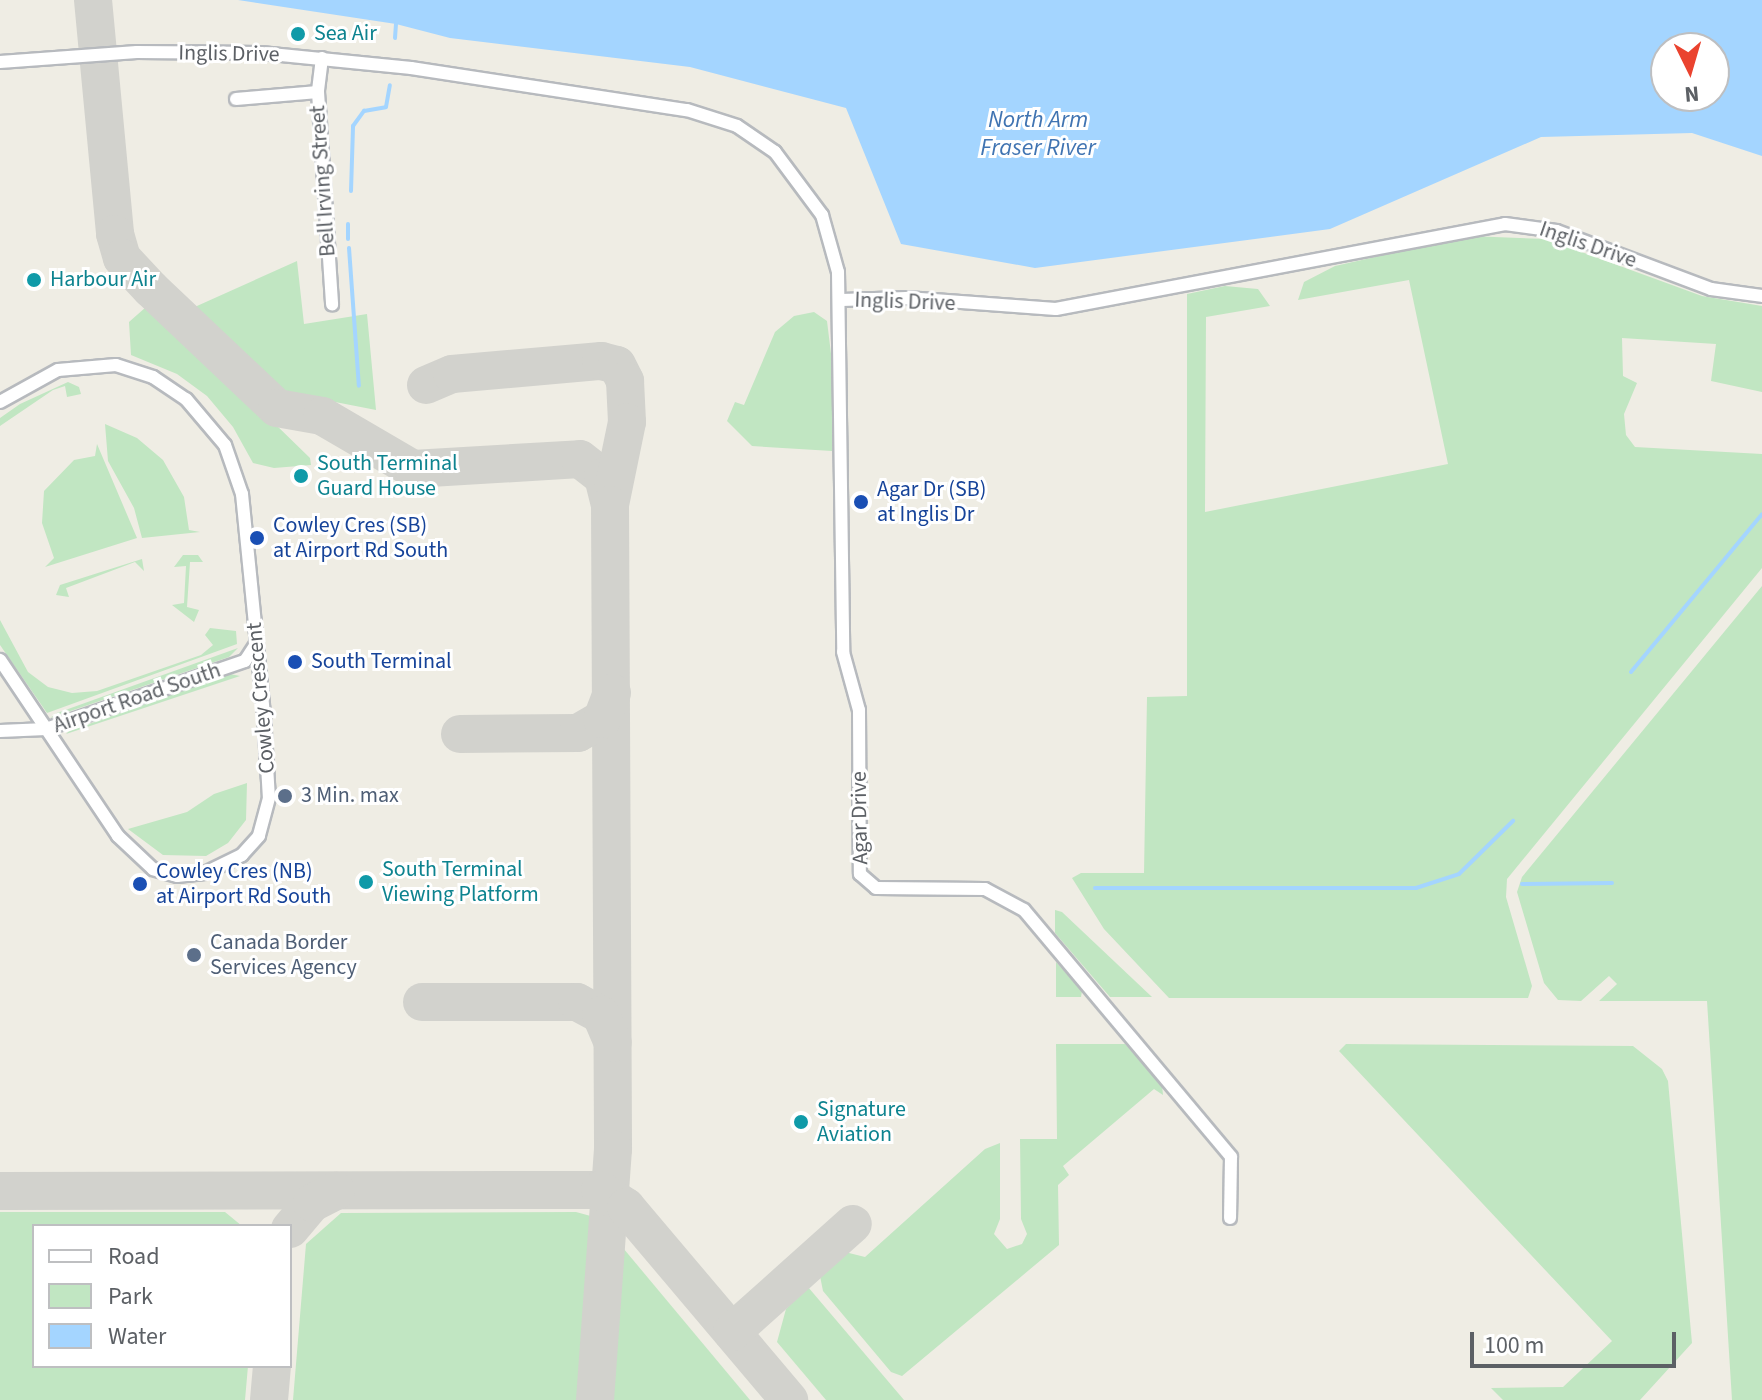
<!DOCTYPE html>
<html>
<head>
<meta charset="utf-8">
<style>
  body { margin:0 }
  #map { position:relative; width:1762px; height:1400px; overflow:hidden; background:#efede4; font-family:"Source Sans 3",sans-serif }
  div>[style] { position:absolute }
  .green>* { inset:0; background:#c1e6c2 }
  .water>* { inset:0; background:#a4d5ff }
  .stream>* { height:4px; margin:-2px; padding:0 2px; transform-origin:2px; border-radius:2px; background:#a4d5ff }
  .taxiway>* { height:38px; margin:-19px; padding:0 19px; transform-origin:19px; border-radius:19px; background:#d2d2cd }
  .roads { filter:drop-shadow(2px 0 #b7babe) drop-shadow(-2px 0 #b7babe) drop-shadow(0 2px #b7babe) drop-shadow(0 -2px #b7babe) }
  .minor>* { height:12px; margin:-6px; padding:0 6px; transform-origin:6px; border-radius:6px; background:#fff }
  .dots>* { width:22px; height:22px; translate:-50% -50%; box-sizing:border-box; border:4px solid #fff; border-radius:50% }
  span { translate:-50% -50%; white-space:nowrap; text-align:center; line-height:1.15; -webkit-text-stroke:6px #fff; paint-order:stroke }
  .culture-label { font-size:22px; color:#0d838f }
  .left { translate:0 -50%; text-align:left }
  .street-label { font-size:22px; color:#5c6065 }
  .transit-label { font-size:22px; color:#164399 }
  .service-label { font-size:22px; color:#4e5e75 }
  .water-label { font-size:24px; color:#4074b2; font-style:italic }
  .legend { position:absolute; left:32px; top:1224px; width:260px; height:144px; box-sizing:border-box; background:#fff; border:2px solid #bebfc1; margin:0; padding:10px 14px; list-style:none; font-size:24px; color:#5c6065 }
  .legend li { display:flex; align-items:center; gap:16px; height:40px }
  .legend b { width:40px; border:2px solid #bebfc1 }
  .north { position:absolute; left:1650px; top:32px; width:80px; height:80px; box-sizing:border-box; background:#fff; border:2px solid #bebfc1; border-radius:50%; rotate:175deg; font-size:22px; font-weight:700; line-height:32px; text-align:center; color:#5c6065 }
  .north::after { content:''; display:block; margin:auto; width:28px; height:36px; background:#ea432f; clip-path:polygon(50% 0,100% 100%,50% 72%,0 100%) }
  .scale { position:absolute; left:1470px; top:1332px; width:206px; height:36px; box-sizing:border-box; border:4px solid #5c6065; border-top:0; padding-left:10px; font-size:24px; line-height:28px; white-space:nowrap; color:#5c6065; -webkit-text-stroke:6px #fff; paint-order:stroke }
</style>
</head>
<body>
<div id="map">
  <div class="green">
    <div style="clip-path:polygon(1469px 236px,1546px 239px,1702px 296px,1762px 306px,1762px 392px,1711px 381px,1716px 344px,1622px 338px,1623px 376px,1637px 383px,1624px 414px,1626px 435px,1635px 447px,1762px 454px,1762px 568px,1507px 879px,1506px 897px,1532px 986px,1528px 998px,1169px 998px,1104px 929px,1072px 878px,1081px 873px,1144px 873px,1147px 697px,1187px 696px,1187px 294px,1225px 286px,1258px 289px,1270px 306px,1206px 317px,1205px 512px,1448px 464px,1409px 280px,1298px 300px,1304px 282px,1335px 266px)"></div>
    <div style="clip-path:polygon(297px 261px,304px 324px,367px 314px,376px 410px,330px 401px,273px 400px,188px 310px)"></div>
    <div style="clip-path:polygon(146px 307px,165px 317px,310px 458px,311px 465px,274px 468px,253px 463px,233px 427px,207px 396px,177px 374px,131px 355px,129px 322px)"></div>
    <div style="clip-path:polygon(814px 312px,827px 321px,834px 378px,832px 451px,752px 446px,727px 421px,735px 402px,744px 405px,775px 332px,794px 316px)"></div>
    <div style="clip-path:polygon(68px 382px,79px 387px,81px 394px,67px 397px,65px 386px,53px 390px,0 426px,0 418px,20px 404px)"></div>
    <div style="clip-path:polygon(105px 424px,137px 438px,163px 460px,184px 497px,189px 530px,200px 532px,142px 538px,134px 508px,108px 461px)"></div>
    <div style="clip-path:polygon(97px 444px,137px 538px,45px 567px,54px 558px,42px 523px,44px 491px,74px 460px,95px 456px)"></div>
    <div style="clip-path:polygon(183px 555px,198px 555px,203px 562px,190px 562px,187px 607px,199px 610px,194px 622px,172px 605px,184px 603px,186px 566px,174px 567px)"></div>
    <div style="clip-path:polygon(142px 559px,144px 571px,135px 562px,66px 588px,69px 597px,56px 595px,60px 585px)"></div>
    <div style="clip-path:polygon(1762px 586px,1762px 1400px,1732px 1400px,1707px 1001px,1599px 1001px,1617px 984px,1609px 976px,1581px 1001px,1558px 1000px,1544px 983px,1517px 892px,1522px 877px)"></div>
    <div style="clip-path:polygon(0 620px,28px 672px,48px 687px,72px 693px,97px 691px,201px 655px,213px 645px,205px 635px,210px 628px,236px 631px,237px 644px,47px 713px,0 645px)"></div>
    <div style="clip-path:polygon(238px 648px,229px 657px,50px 718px,57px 713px)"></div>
    <div style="clip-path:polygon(230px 674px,240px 676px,66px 734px,69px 731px)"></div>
    <div style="clip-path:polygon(247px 783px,246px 820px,228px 843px,206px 856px,163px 855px,128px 829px,187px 812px,214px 794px)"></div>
    <div style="clip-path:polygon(1055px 910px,1062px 912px,1152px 997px,1110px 997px,1055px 933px)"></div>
    <div style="clip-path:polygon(1056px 962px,1082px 991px,1081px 997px,1056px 997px)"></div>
    <div style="clip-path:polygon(1056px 1044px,1125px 1044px,1162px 1085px,1163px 1095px,1154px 1089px,1063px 1166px,1069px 1175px,1058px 1185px,1059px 1245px,902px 1376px,891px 1372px,823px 1291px,820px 1276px,845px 1252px,865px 1257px,985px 1149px,1000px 1143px,1000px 1219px,994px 1234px,1007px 1249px,1022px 1244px,1027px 1234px,1021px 1219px,1020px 1139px,1057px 1139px)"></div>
    <div style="clip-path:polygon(1346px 1044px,1633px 1046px,1662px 1069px,1668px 1081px,1692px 1343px,1640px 1400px,1503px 1400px,1491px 1388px,1563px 1387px,1612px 1341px,1339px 1051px)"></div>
    <div style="clip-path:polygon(0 1212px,225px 1212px,242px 1226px,34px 1226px,34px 1366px,248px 1366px,245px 1400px,0 1400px)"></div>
    <div style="clip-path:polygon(576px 1212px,598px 1218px,750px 1400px,293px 1400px,306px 1244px,341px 1213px)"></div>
    <div style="clip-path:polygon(808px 1287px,904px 1400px,826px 1400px,777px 1342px,786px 1309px)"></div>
  </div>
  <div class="water">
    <div style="clip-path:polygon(evenodd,238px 0,1762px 0,1762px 156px,1692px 133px,1541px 137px,1330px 229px,1035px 268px,901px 244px,846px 108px,690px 67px,450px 38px,396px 24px,238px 0,1666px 48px,1714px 48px,1714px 96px,1666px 96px,1666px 48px)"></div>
  </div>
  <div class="stream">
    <div style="left:395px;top:38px;width:14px;rotate:-86deg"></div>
    <div style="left:351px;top:191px;width:65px;rotate:-88.2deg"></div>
    <div style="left:353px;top:126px;width:19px;rotate:-54deg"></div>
    <div style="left:364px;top:111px;width:22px;rotate:-10deg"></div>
    <div style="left:386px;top:107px;width:22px;rotate:-80deg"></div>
    <div style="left:348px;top:224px;width:15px;rotate:90deg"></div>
    <div style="left:349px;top:248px;width:138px;rotate:85.9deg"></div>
    <div style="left:1631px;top:672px;width:205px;rotate:-50.3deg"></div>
    <div style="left:1522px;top:884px;width:90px;rotate:-0.6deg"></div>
    <div style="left:1095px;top:888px;width:321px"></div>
    <div style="left:1416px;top:888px;width:45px;rotate:-18deg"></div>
    <div style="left:1459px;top:874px;width:76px;rotate:-44.5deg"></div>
  </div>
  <div class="taxiway">
    <div style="left:93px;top:0;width:235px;rotate:84.6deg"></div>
    <div style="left:115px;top:234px;width:25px;rotate:74deg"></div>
    <div style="left:122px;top:258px;width:42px;rotate:46.9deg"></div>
    <div style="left:151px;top:289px;width:173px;rotate:43.4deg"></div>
    <div style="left:277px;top:408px;width:46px;rotate:10.1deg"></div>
    <div style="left:322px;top:416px;width:105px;rotate:30.2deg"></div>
    <div style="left:413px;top:469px;width:167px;rotate:-3.4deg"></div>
    <div style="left:580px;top:459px;width:29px;rotate:38deg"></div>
    <div style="left:603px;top:477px;width:29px;rotate:76deg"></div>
    <div style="left:426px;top:385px;width:28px;rotate:-23deg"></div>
    <div style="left:452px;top:374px;width:150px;rotate:-5deg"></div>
    <div style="left:601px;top:361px;width:16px;rotate:14deg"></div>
    <div style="left:617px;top:365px;width:18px;rotate:63deg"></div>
    <div style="left:625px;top:381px;width:41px;rotate:87.2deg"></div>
    <div style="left:627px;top:422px;width:85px;rotate:101.6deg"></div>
    <div style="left:610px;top:505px;width:644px;rotate:89.73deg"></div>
    <div style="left:613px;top:1149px;width:252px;rotate:94.1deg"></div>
    <div style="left:460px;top:734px;width:118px;rotate:-0.5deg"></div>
    <div style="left:578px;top:733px;width:28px;rotate:-30deg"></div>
    <div style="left:602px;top:719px;width:28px;rotate:-69deg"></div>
    <div style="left:422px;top:1002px;width:155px"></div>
    <div style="left:577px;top:1002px;width:27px;rotate:28deg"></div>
    <div style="left:601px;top:1015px;width:30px;rotate:67deg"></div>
    <div style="left:0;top:1191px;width:600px;rotate:-0.1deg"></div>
    <div style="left:600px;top:1190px;width:31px;rotate:33deg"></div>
    <div style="left:626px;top:1207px;width:253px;rotate:49.8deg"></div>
    <div style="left:290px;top:1229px;width:34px;rotate:-50deg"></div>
    <div style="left:312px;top:1203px;width:27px;rotate:-27deg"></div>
    <div style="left:732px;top:1332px;width:162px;rotate:-41.8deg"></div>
    <div style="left:269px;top:1400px;width:34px;rotate:-85deg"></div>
  </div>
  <div class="roads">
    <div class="minor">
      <div style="left:322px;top:58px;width:34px;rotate:97deg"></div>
      <div style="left:318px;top:92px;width:213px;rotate:86.2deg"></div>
      <div style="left:0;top:62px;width:137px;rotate:-4.2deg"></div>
      <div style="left:137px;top:52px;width:124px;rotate:0.5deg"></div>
      <div style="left:261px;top:53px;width:151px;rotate:5.7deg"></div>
      <div style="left:411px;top:68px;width:279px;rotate:8.7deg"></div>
      <div style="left:687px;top:110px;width:52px;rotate:17.7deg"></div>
      <div style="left:737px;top:126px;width:46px;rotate:34.4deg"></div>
      <div style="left:775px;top:152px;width:79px;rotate:53.3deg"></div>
      <div style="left:822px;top:215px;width:59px;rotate:74.3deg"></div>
      <div style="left:838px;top:272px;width:380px;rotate:89.2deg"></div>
      <div style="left:843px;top:652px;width:60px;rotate:74.6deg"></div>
      <div style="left:859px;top:710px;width:164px;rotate:89.7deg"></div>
      <div style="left:860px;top:874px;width:21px;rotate:41deg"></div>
      <div style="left:876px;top:888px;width:109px;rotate:0.5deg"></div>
      <div style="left:985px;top:889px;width:44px;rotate:28.3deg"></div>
      <div style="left:1024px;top:910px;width:322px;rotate:50deg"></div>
      <div style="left:1231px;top:1157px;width:61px;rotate:90.9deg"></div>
      <div style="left:236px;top:99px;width:82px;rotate:-4.9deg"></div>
      <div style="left:841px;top:300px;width:66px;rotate:-1.7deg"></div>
      <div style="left:907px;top:298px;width:149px;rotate:4.2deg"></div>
      <div style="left:1056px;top:309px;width:457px;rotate:-10.7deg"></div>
      <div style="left:1505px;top:224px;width:52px;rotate:7.7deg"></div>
      <div style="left:1557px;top:231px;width:165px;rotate:20.6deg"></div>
      <div style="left:1711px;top:289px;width:51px;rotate:7.8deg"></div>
      <div style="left:0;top:402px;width:66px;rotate:-28.9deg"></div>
      <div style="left:58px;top:370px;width:58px;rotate:-4.9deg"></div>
      <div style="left:116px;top:365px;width:39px;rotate:18deg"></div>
      <div style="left:153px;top:377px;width:40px;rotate:34deg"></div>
      <div style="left:186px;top:399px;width:60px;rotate:49.7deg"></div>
      <div style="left:225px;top:445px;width:52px;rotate:70.9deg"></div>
      <div style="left:242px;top:494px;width:222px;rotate:84.3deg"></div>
      <div style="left:264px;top:715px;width:83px;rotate:86.6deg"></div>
      <div style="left:269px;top:798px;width:39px;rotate:105deg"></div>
      <div style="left:259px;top:836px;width:25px;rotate:132deg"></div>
      <div style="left:242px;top:855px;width:41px;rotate:154.1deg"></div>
      <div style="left:205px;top:873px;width:28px;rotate:174deg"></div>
      <div style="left:177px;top:876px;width:25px;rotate:-164deg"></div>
      <div style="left:153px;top:869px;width:48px;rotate:-136.7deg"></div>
      <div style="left:118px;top:836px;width:212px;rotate:-123.8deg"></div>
      <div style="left:0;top:731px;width:46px;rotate:-2.5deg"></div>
      <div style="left:46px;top:729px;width:210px;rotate:-18.9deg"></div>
      <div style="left:245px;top:661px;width:20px;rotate:-57deg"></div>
    </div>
  </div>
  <div class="dots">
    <div style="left:298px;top:34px;background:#0f9aa8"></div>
    <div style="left:34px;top:280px;background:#0f9aa8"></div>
    <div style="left:301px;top:476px;background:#0f9aa8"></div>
    <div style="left:861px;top:502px;background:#1a4fb4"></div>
    <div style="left:257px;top:538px;background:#1a4fb4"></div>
    <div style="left:295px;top:662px;background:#1a4fb4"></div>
    <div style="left:285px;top:796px;background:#5c6f8a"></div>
    <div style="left:366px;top:882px;background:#0f9aa8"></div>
    <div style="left:140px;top:884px;background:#1a4fb4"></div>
    <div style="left:194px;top:955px;background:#5c6f8a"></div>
    <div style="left:801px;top:1122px;background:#0f9aa8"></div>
  </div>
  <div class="culture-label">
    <span class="left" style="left:314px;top:34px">Sea Air</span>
    <span class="left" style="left:50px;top:280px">Harbour Air</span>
    <span class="left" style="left:317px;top:476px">South Terminal<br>Guard House</span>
    <span class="left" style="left:382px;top:882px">South Terminal<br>Viewing Platform</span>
    <span class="left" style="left:817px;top:1122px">Signature<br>Aviation</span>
  </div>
  <div class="street-label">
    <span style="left:229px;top:54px;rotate:1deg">Inglis Drive</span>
    <span style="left:323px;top:181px;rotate:-94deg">Bell Irving Street</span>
    <span style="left:1588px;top:245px;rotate:19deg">Inglis Drive</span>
    <span style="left:905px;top:302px;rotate:2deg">Inglis Drive</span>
    <span style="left:137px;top:698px;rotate:-19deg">Airport Road South</span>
    <span style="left:261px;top:698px;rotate:-95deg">Cowley Crescent</span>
    <span style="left:860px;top:818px;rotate:-91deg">Agar Drive</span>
  </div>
  <div class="transit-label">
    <span class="left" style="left:877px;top:502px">Agar Dr (SB)<br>at Inglis Dr</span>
    <span class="left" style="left:273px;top:538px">Cowley Cres (SB)<br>at Airport Rd South</span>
    <span class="left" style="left:311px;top:662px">South Terminal</span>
    <span class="left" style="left:156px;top:884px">Cowley Cres (NB)<br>at Airport Rd South</span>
  </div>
  <div class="service-label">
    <span class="left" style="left:301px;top:796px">3 Min. max</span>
    <span class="left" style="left:210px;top:955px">Canada Border<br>Services Agency</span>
  </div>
  <div class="water-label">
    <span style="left:1038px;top:134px">North Arm<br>Fraser River</span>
  </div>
  <ul class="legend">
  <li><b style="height:10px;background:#fff"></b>Road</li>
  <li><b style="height:22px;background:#c1e6c2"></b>Park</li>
  <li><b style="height:22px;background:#a4d5ff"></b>Water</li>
  </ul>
  <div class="north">N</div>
  <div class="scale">100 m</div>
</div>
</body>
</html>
